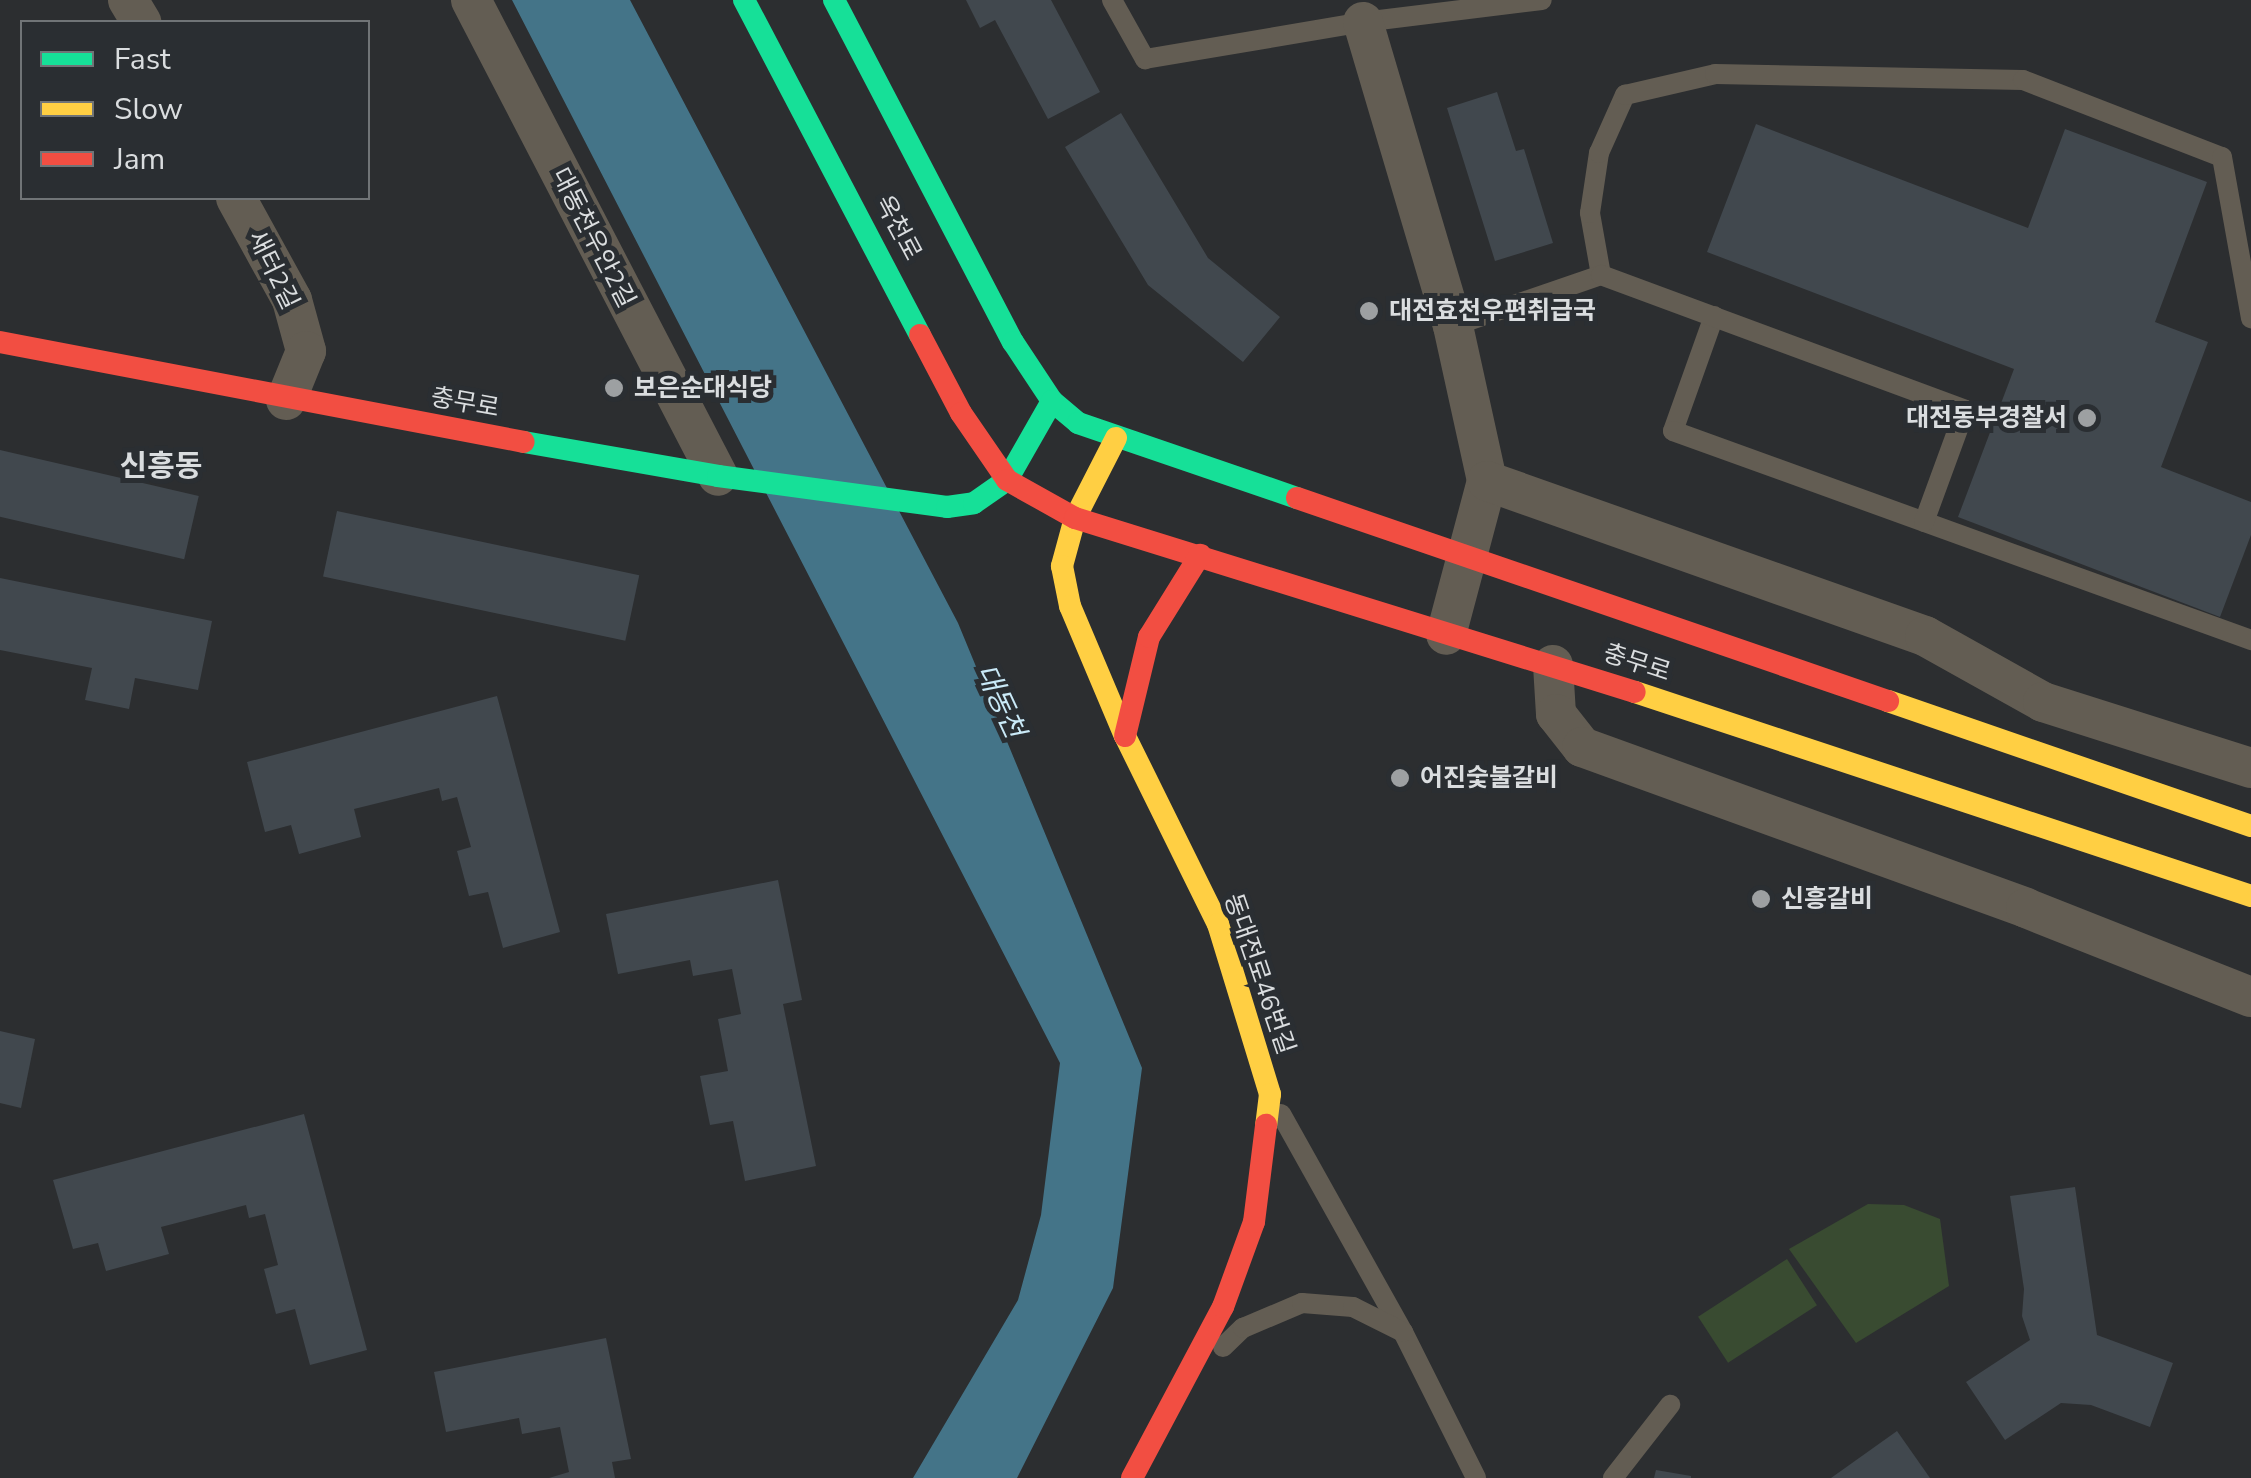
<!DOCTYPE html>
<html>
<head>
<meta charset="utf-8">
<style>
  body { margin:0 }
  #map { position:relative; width:2251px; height:1478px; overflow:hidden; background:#2c2e30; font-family:"Nunito Sans","Noto Sans KR",sans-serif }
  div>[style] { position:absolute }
  .green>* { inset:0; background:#394b31; transform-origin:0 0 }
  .water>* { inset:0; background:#447488 }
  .building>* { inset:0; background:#41484e; transform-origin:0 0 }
  .lane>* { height:20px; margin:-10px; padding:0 10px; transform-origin:10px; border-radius:10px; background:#635d53 }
  .street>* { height:40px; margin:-20px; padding:0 20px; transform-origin:20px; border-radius:20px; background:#635d53 }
  .fast>* { height:22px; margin:-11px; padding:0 11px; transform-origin:11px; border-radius:11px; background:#16e098 }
  .slow>* { height:22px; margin:-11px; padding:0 11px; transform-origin:11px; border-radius:11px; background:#ffcf43 }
  .jam>* { height:22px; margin:-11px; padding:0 11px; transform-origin:11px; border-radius:11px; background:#f24e42 }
  .dots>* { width:28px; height:28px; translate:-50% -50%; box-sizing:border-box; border:5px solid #2a2e32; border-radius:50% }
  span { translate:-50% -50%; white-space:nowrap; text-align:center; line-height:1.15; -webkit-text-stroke:10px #2a2e32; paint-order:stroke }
  .street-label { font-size:25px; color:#dadddf }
  .poi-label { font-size:25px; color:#dadddf; font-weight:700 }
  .left { translate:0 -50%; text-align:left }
  .right { translate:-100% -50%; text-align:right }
  .water-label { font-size:28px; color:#caeaf8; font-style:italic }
  .quarter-label { font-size:30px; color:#dadddf; font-weight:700 }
  .legend { position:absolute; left:20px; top:20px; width:350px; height:180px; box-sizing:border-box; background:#2a2e32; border:2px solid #707477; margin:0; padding:12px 18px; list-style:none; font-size:30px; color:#dadddf }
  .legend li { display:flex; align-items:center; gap:20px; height:50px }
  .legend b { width:50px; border:2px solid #707477 }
</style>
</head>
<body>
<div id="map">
  <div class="green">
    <div style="clip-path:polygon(1868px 1204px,1904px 1205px,1940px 1219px,1949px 1286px,1856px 1343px,1789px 1249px)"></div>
    <div style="left:1787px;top:1259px;width:55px;height:106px;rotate:57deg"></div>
  </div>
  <div class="water">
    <div style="clip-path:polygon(512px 0,630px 0,958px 623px,1142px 1068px,1113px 1288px,1017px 1478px,913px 1478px,1018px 1300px,1041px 1215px,1060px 1063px)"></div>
  </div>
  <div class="building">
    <div style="clip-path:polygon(966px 0,1051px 0,1100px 92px,1048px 119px,995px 20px,980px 28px)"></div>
    <div style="clip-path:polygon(1497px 92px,1516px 151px,1524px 149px,1553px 243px,1495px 261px,1447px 108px)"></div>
    <div style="clip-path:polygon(1121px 113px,1208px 258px,1280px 317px,1243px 362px,1148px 285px,1065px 147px)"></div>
    <div style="clip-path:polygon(1756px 124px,2028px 228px,2065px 129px,2207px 182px,2155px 322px,2208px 342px,2161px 467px,2251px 502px,2251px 535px,2220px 617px,1958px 517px,2014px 369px,1707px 252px)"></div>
    <div style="left:0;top:450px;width:204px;height:65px;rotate:13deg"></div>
    <div style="left:337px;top:511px;width:309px;height:67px;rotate:12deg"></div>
    <div style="clip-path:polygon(0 578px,212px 621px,198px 690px,135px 678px,129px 709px,85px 700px,92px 668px,0 650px)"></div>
    <div style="clip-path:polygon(497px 696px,560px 932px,503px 948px,488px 892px,469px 896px,457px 851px,471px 847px,457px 797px,442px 801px,439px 788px,354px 809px,361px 837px,299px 854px,291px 825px,265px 832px,247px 762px)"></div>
    <div style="clip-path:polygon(778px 880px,802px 1000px,783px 1004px,816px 1166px,745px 1181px,733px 1121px,710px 1125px,700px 1076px,728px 1071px,718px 1019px,741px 1014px,732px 969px,693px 976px,690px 960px,618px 974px,606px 914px)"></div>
    <div style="clip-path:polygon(0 1031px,35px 1039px,21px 1108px,0 1103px)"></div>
    <div style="clip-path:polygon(304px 1114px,367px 1350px,310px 1365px,295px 1309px,276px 1314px,264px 1269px,278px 1265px,265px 1214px,249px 1218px,246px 1205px,161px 1227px,169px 1254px,106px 1271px,98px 1243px,73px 1249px,53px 1180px)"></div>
    <div style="clip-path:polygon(2075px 1187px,2097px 1335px,2173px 1363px,2150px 1427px,2091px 1405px,2061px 1403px,2005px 1440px,1966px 1382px,2030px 1340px,2022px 1316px,2024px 1289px,2010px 1196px)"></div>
    <div style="clip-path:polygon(606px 1338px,631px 1459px,612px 1462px,615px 1478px,549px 1478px,569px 1472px,560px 1427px,522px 1434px,519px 1418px,446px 1432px,434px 1372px)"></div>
    <div style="clip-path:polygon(1897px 1431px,1930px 1478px,1831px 1478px)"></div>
    <div style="clip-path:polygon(1656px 1470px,1691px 1476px,1691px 1478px,1654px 1478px)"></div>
  </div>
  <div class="lane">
    <div style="left:1112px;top:0;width:68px;rotate:60.8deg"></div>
    <div style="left:1145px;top:59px;width:221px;rotate:-9.6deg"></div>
    <div style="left:1363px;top:22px;width:180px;rotate:-7deg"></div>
    <div style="left:1601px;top:275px;width:63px;rotate:-100.1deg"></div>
    <div style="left:1590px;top:213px;width:61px;rotate:-81.5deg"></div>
    <div style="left:1599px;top:153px;width:64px;rotate:-65.9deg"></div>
    <div style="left:1625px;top:95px;width:92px;rotate:-13.1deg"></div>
    <div style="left:1715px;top:74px;width:308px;rotate:1.1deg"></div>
    <div style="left:2023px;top:80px;width:213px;rotate:21.2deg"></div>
    <div style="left:2222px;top:157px;width:164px;rotate:79.8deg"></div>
    <div style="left:1714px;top:316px;width:122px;rotate:109.6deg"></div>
    <div style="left:1673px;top:431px;width:615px;rotate:19.88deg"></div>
    <div style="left:1453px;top:326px;width:157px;rotate:-19deg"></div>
    <div style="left:1601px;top:275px;width:388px;rotate:20.3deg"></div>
    <div style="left:1965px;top:410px;width:119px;rotate:110.1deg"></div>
    <div style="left:1281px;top:1114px;width:250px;rotate:60.8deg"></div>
    <div style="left:1403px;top:1332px;width:163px;rotate:63.4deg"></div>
    <div style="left:1223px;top:1347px;width:28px;rotate:-44deg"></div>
    <div style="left:1243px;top:1328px;width:64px;rotate:-23deg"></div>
    <div style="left:1302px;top:1303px;width:51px;rotate:4.5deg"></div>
    <div style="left:1353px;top:1307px;width:56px;rotate:26.6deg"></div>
    <div style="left:1613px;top:1478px;width:93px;rotate:-52deg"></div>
  </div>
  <div class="street">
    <div style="left:128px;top:0;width:26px;rotate:59deg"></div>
    <div style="left:471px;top:0;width:536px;rotate:62.57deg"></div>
    <div style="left:1363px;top:22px;width:317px;rotate:73.5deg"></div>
    <div style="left:1453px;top:326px;width:159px;rotate:77.6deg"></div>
    <div style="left:1487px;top:481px;width:159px;rotate:104.9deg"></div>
    <div style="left:236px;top:198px;width:116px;rotate:61.2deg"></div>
    <div style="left:292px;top:300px;width:53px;rotate:74.6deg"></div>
    <div style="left:306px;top:351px;width:53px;rotate:112.2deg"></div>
    <div style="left:1487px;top:481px;width:465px;rotate:19.5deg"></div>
    <div style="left:1925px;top:636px;width:135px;rotate:29.2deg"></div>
    <div style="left:2043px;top:702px;width:218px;rotate:17.6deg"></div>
    <div style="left:1553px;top:665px;width:49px;rotate:86.5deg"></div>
    <div style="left:1556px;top:714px;width:42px;rotate:51.8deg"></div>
    <div style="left:1582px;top:747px;width:472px;rotate:19.9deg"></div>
    <div style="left:2026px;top:908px;width:242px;rotate:21.6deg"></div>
  </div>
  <div class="fast">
    <div style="left:744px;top:0;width:378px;rotate:62.3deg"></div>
    <div style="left:834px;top:0;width:386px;rotate:62.4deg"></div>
    <div style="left:1013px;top:342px;width:71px;rotate:56.5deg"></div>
    <div style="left:1052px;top:401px;width:34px;rotate:40deg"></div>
    <div style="left:1078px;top:423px;width:231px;rotate:18.9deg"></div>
    <div style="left:524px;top:442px;width:197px;rotate:9.9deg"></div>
    <div style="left:718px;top:476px;width:231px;rotate:7.7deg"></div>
    <div style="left:947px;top:507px;width:27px;rotate:-8deg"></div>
    <div style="left:974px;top:503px;width:40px;rotate:-34.9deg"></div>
    <div style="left:1007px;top:480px;width:91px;rotate:-60.3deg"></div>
  </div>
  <div class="slow">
    <div style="left:1116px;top:438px;width:90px;rotate:117.1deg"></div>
    <div style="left:1075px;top:518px;width:50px;rotate:105.2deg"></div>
    <div style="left:1062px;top:566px;width:41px;rotate:78.7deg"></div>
    <div style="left:1070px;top:606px;width:141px;rotate:67.1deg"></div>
    <div style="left:1125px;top:736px;width:210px;rotate:63.7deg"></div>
    <div style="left:1218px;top:924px;width:178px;rotate:73deg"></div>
    <div style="left:1270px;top:1094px;width:31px;rotate:97deg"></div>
    <div style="left:1635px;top:692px;width:649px;rotate:18.32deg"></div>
    <div style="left:1888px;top:701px;width:384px;rotate:19deg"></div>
  </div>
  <div class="jam">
    <div style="left:920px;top:335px;width:88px;rotate:62.3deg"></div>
    <div style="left:961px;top:413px;width:81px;rotate:55.5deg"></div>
    <div style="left:1007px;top:480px;width:78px;rotate:29.2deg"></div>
    <div style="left:1075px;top:518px;width:586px;rotate:17.26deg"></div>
    <div style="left:0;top:342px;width:533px;rotate:10.8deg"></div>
    <div style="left:1297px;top:498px;width:625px;rotate:18.96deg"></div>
    <div style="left:1125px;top:736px;width:102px;rotate:-76.4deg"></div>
    <div style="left:1149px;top:637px;width:97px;rotate:-58.1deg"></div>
    <div style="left:1132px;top:1478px;width:194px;rotate:-62deg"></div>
    <div style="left:1223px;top:1307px;width:90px;rotate:-70deg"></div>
    <div style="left:1254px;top:1222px;width:98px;rotate:-82.9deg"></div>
  </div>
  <div class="dots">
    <div style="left:1369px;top:311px;background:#9da0a2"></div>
    <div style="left:614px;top:388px;background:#9da0a2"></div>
    <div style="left:2087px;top:418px;background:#9da0a2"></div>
    <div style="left:1400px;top:778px;background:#9da0a2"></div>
    <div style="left:1761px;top:899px;background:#9da0a2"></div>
  </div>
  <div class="street-label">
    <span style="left:898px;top:228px;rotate:62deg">옥천로</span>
    <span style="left:593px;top:238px;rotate:63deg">대동천우안2길</span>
    <span style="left:273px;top:270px;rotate:64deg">새터2길</span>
    <span style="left:465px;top:403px;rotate:10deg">충무로</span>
    <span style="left:1637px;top:663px;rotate:18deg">충무로</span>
    <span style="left:1259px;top:974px;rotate:71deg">동대전로46번길</span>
  </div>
  <div class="poi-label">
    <span class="left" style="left:1389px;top:311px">대전효천우편취급국</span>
    <span class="left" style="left:634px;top:388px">보은순대식당</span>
    <span class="right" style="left:2067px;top:418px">대전동부경찰서</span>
    <span class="left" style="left:1420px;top:778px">어진숯불갈비</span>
    <span class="left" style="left:1781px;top:899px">신흥갈비</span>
  </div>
  <div class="water-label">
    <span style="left:1000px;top:701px;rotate:65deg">대동천</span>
  </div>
  <div class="quarter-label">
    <span style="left:161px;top:467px">신흥동</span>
  </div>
  <ul class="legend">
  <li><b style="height:12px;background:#16e098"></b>Fast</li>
  <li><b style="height:12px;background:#ffcf43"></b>Slow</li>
  <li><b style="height:12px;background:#f24e42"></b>Jam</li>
  </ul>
</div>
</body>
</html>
